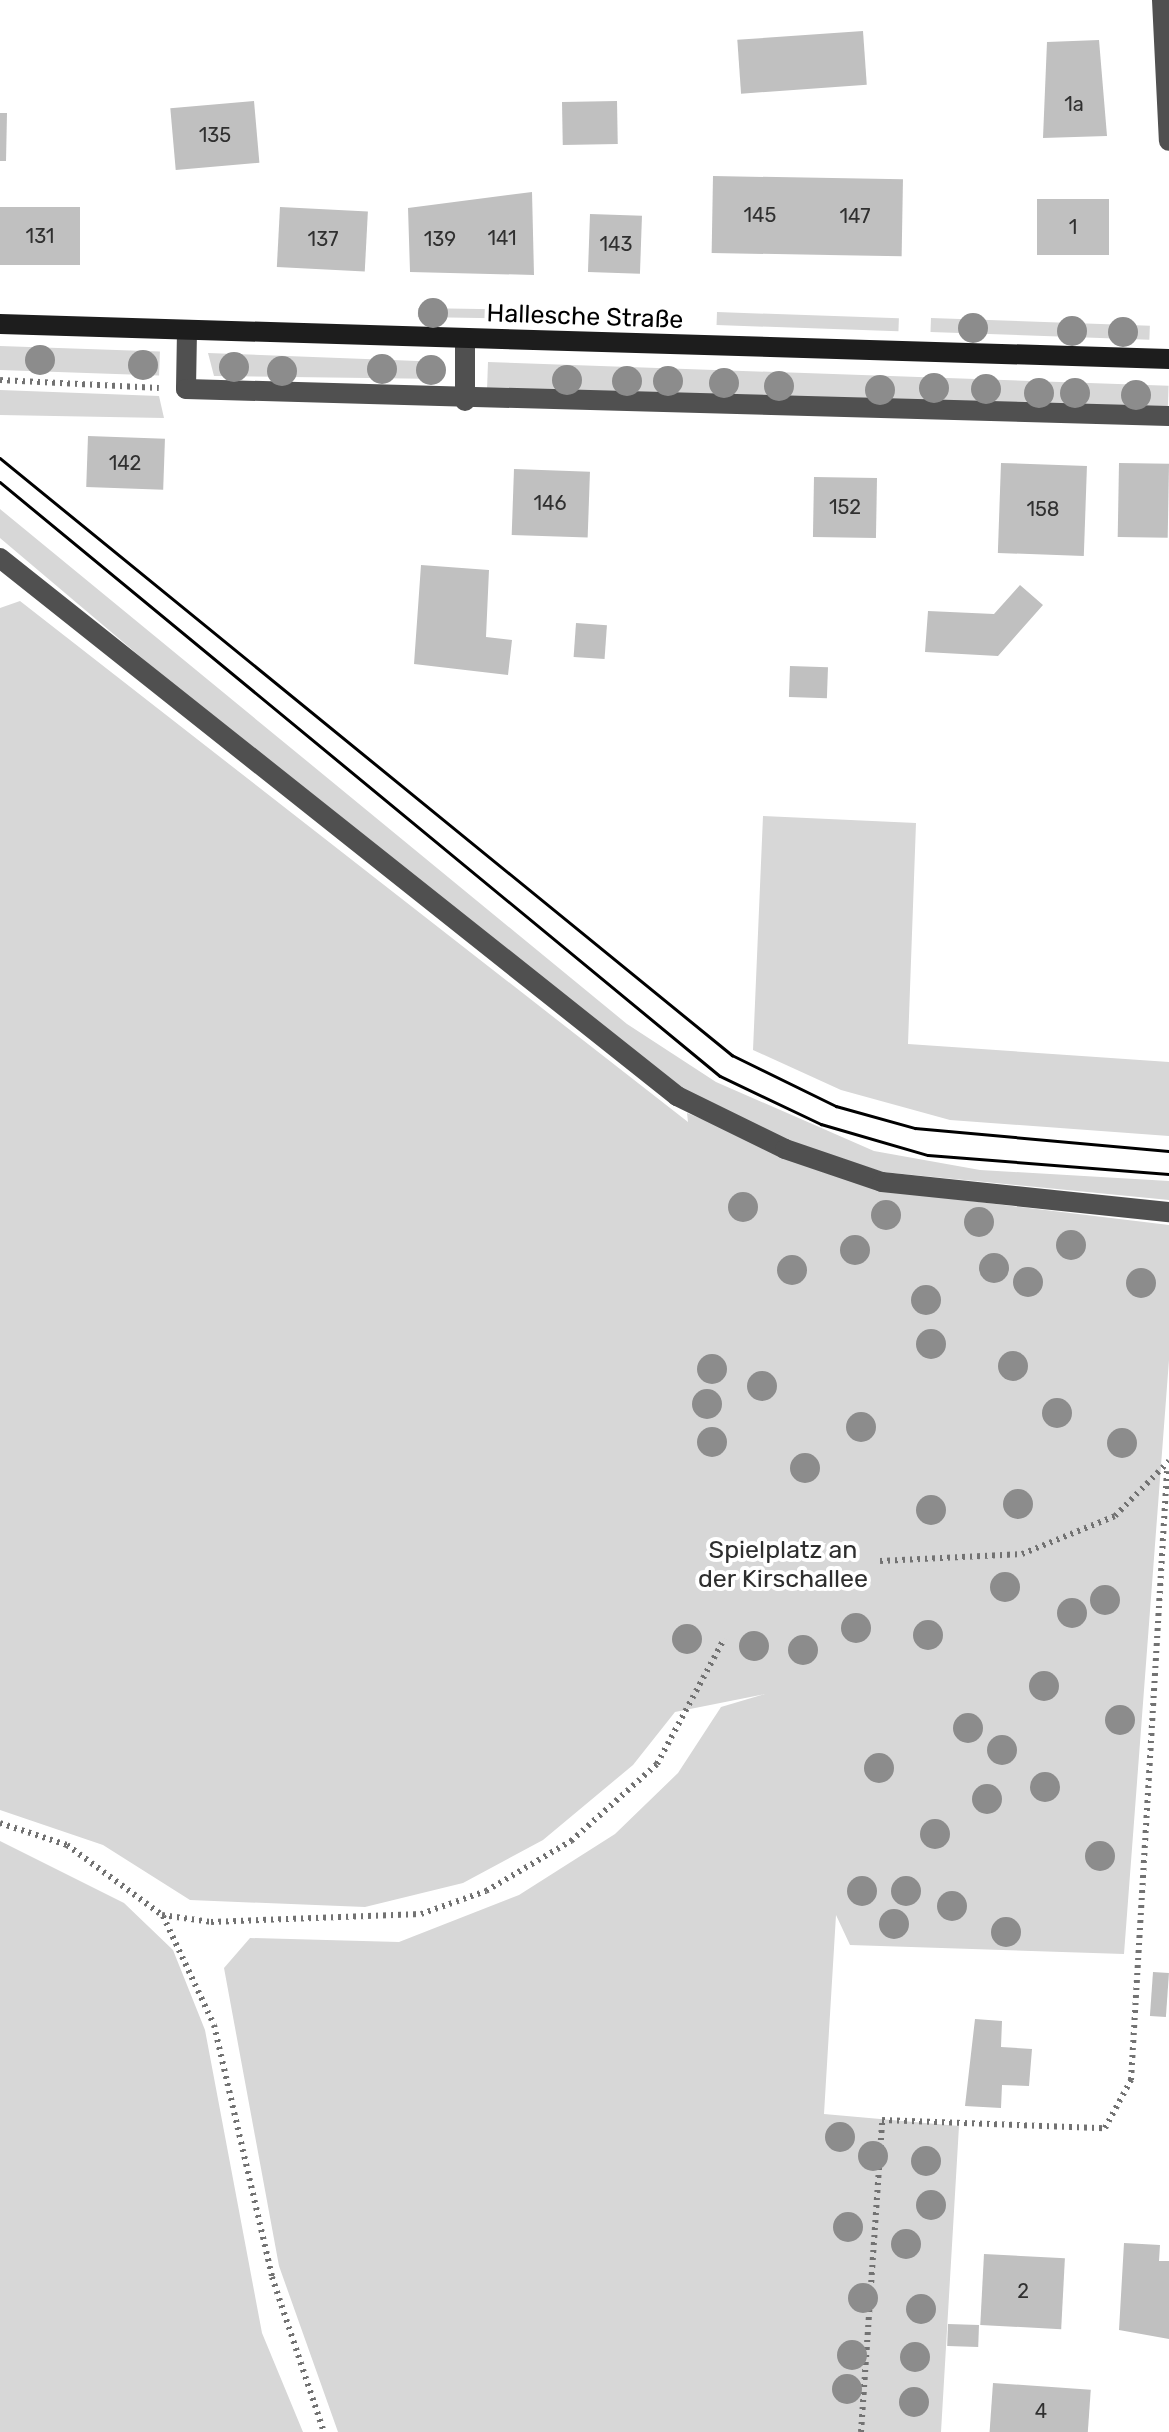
<!DOCTYPE html>
<html>
<head>
<meta charset="utf-8">
<style>
  body { margin:0 }
  #map { position:relative; width:1169px; height:2432px; overflow:hidden; background:#fff; font-family:Rubik,sans-serif }
  div>[style] { position:absolute }
  .green>* { inset:0; background:#d7d7d7; transform-origin:0 0 }
  .building>* { inset:0; background:#c0c0c0; transform-origin:0 0 }
  .path>* { height:6px; margin-top:-3px; transform-origin:0; background:repeating-linear-gradient(90deg,#727272 0 2.5px,transparent 0 7.5px) }
  .lane>* { height:20px; margin:-10px; padding:0 10px; transform-origin:10px; border-radius:10px; background:#505050 }
  .street>* { height:20px; margin:-10px; padding:0 10px; transform-origin:10px; border-radius:10px; background:#505050 }
  .secondary>* { height:20px; margin:-10px; padding:0 10px; transform-origin:10px; border-radius:10px; background:#1d1d1d }
  .tram>* { height:2.5px; margin:-1.25px; padding:0 1.25px; transform-origin:1.25px; border-radius:1.25px; background:#000 }
  .trees>* { width:30px; height:30px; margin:-15px; border-radius:50%; background:#8c8c8c }
  span { translate:-50% -50%; white-space:nowrap; text-align:center; line-height:1.15; -webkit-text-stroke:8px #fff; paint-order:stroke }
  .number-label { font-size:20px; color:#303030 }
  .number-label span { -webkit-text-stroke-width:0 }
  .street-label { font-size:25px; color:#000 }
  .park-label { font-size:25px; color:#2e2e2e }
</style>
</head>
<body>
<div id="map">
  <div class="green">
    <div style="left:418px;top:308px;width:110px;height:9px;rotate:1deg"></div>
    <div style="left:717px;top:312px;width:182px;height:13px;rotate:2deg"></div>
    <div style="left:931px;top:318px;width:219px;height:14px;rotate:2deg"></div>
    <div style="left:0;top:346px;width:160px;height:24px;rotate:2deg"></div>
    <div style="clip-path:polygon(208px 353px,444px 362px,443px 379px,214px 376px)"></div>
    <div style="left:488px;top:362px;width:681px;height:31px;rotate:2deg"></div>
    <div style="clip-path:polygon(0 390px,159px 396px,164px 418px,0 415px)"></div>
    <div style="clip-path:polygon(0 509px,627px 1024px,716px 1082px,874px 1151px,980px 1170px,1169px 1181px,1169px 1200px,883px 1172px,789px 1142px,681px 1091px,356px 839px,0 538px)"></div>
    <div style="clip-path:polygon(20px 601px,688px 1122px,687px 1113px,880px 1190px,1169px 1225px,1169px 1360px,1124px 1954px,850px 1945px,836px 1915px,824px 2114px,959px 2126px,941px 2432px,338px 2432px,279px 2266px,224px 1968px,250px 1938px,399px 1942px,519px 1895px,615px 1834px,678px 1773px,721px 1707px,765px 1694px,675px 1712px,633px 1765px,543px 1840px,463px 1883px,365px 1907px,190px 1900px,103px 1845px,0 1810px,0 608px)"></div>
    <div style="clip-path:polygon(763px 816px,916px 823px,908px 1044px,1169px 1062px,1169px 1136px,950px 1120px,841px 1090px,753px 1050px)"></div>
    <div style="clip-path:polygon(0 1841px,124px 1903px,173px 1950px,205px 2030px,262px 2333px,303px 2432px,0 2432px)"></div>
  </div>
  <div class="building">
    <div style="left:863px;top:31px;width:54px;height:126px;rotate:86deg"></div>
    <div style="clip-path:polygon(1099px 40px,1107px 136px,1043px 138px,1047px 42px)"></div>
    <div style="left:254px;top:101px;width:62px;height:84px;rotate:85deg"></div>
    <div style="left:617px;top:101px;width:43px;height:55px;rotate:89deg"></div>
    <div style="clip-path:polygon(0 113px,7px 113px,6px 161px,0 161px)"></div>
    <div style="left:713px;top:176px;width:190px;height:77px;rotate:1deg"></div>
    <div style="clip-path:polygon(532px 192px,534px 275px,410px 272px,408px 208px)"></div>
    <div style="left:1109px;top:199px;width:56px;height:72px;rotate:90deg"></div>
    <div style="left:0;top:207px;width:80px;height:58px"></div>
    <div style="left:280px;top:207px;width:88px;height:60px;rotate:3deg"></div>
    <div style="left:590px;top:214px;width:52px;height:58px;rotate:2deg"></div>
    <div style="left:88px;top:436px;width:77px;height:51px;rotate:2deg"></div>
    <div style="left:1001px;top:463px;width:86px;height:90px;rotate:2deg"></div>
    <div style="left:1119px;top:463px;width:50px;height:74px;rotate:1deg"></div>
    <div style="left:514px;top:469px;width:76px;height:66px;rotate:2deg"></div>
    <div style="left:814px;top:477px;width:63px;height:60px;rotate:1deg"></div>
    <div style="clip-path:polygon(421px 565px,489px 570px,486px 637px,512px 640px,508px 675px,414px 664px)"></div>
    <div style="clip-path:polygon(1020px 585px,1043px 605px,998px 656px,925px 652px,928px 611px,994px 614px)"></div>
    <div style="left:576px;top:623px;width:31px;height:34px;rotate:4deg"></div>
    <div style="left:790px;top:666px;width:38px;height:31px;rotate:2deg"></div>
    <div style="left:1153px;top:1972px;width:16px;height:44px;rotate:4deg"></div>
    <div style="clip-path:polygon(975px 2019px,1002px 2021px,1001px 2047px,1032px 2049px,1029px 2086px,1002px 2085px,1001px 2108px,965px 2106px)"></div>
    <div style="clip-path:polygon(1124px 2243px,1160px 2245px,1159px 2261px,1169px 2261px,1169px 2339px,1119px 2330px)"></div>
    <div style="left:984px;top:2254px;width:81px;height:71px;rotate:3deg"></div>
    <div style="left:948px;top:2324px;width:31px;height:22px;rotate:2deg"></div>
    <div style="left:993px;top:2383px;width:98px;height:49px;rotate:4deg"></div>
  </div>
  <div class="path">
    <div style="left:0;top:380px;width:159px;rotate:2.9deg"></div>
    <div style="left:880px;top:1561px;width:142px;rotate:-2.8deg"></div>
    <div style="left:1022px;top:1554px;width:100px;rotate:-22.2deg"></div>
    <div style="left:1115px;top:1516px;width:77px;rotate:-45.5deg"></div>
    <div style="left:0;top:1823px;width:71px;rotate:18.2deg"></div>
    <div style="left:67px;top:1845px;width:118px;rotate:36.4deg"></div>
    <div style="left:162px;top:1915px;width:49px;rotate:8.1deg"></div>
    <div style="left:211px;top:1922px;width:210px;rotate:-2.2deg"></div>
    <div style="left:421px;top:1914px;width:69px;rotate:-19.5deg"></div>
    <div style="left:486px;top:1891px;width:99px;rotate:-30.5deg"></div>
    <div style="left:571px;top:1841px;width:115px;rotate:-41.8deg"></div>
    <div style="left:657px;top:1764px;width:142px;rotate:-61.8deg"></div>
    <div style="left:163px;top:1916px;width:120px;rotate:64.9deg"></div>
    <div style="left:214px;top:2025px;width:259px;rotate:77deg"></div>
    <div style="left:272px;top:2277px;width:163px;rotate:71.5deg"></div>
    <div style="left:861px;top:2432px;width:313px;rotate:-86.1deg"></div>
    <div style="left:882px;top:2120px;width:223px;rotate:2.1deg"></div>
    <div style="left:1105px;top:2128px;width:55px;rotate:-61.6deg"></div>
    <div style="left:1131px;top:2080px;width:610px;rotate:-86.62deg"></div>
  </div>
  <div class="lane">
    <div style="left:187px;top:331px;width:58px;rotate:91deg"></div>
    <div style="left:186px;top:389px;width:983px;rotate:1.57deg"></div>
    <div style="left:465px;top:339px;width:62px;rotate:90deg"></div>
    <div style="left:0;top:558px;width:865px;rotate:38.47deg"></div>
    <div style="left:677px;top:1096px;width:120px;rotate:26.1deg"></div>
    <div style="left:785px;top:1149px;width:102px;rotate:18.8deg"></div>
    <div style="left:882px;top:1182px;width:289px;rotate:6deg"></div>
  </div>
  <div class="street">
    <div style="left:1162px;top:0;width:141px;rotate:87.2deg"></div>
  </div>
  <div class="secondary">
    <div style="left:0;top:324px;width:1170px;rotate:1.71deg"></div>
  </div>
  <div class="tram">
    <div style="left:0;top:458px;width:945px;rotate:39.2deg"></div>
    <div style="left:732px;top:1055px;width:116px;rotate:26.1deg"></div>
    <div style="left:836px;top:1106px;width:82px;rotate:15.6deg"></div>
    <div style="left:915px;top:1128px;width:255px;rotate:5.2deg"></div>
    <div style="left:0;top:482px;width:933px;rotate:39.52deg"></div>
    <div style="left:720px;top:1076px;width:112px;rotate:25.4deg"></div>
    <div style="left:821px;top:1124px;width:111px;rotate:16.2deg"></div>
    <div style="left:928px;top:1155px;width:242px;rotate:4.5deg"></div>
  </div>
  <div class="trees">
    <div style="left:433px;top:313px"></div>
    <div style="left:973px;top:328px"></div>
    <div style="left:1072px;top:331px"></div>
    <div style="left:1123px;top:332px"></div>
    <div style="left:40px;top:360px"></div>
    <div style="left:143px;top:365px"></div>
    <div style="left:234px;top:367px"></div>
    <div style="left:382px;top:369px"></div>
    <div style="left:431px;top:370px"></div>
    <div style="left:282px;top:371px"></div>
    <div style="left:567px;top:380px"></div>
    <div style="left:627px;top:381px"></div>
    <div style="left:668px;top:381px"></div>
    <div style="left:724px;top:383px"></div>
    <div style="left:779px;top:386px"></div>
    <div style="left:934px;top:388px"></div>
    <div style="left:986px;top:389px"></div>
    <div style="left:880px;top:390px"></div>
    <div style="left:1039px;top:393px"></div>
    <div style="left:1075px;top:393px"></div>
    <div style="left:1136px;top:395px"></div>
    <div style="left:743px;top:1207px"></div>
    <div style="left:886px;top:1215px"></div>
    <div style="left:979px;top:1222px"></div>
    <div style="left:1071px;top:1245px"></div>
    <div style="left:855px;top:1250px"></div>
    <div style="left:994px;top:1268px"></div>
    <div style="left:792px;top:1270px"></div>
    <div style="left:1028px;top:1282px"></div>
    <div style="left:1141px;top:1283px"></div>
    <div style="left:926px;top:1300px"></div>
    <div style="left:931px;top:1344px"></div>
    <div style="left:1013px;top:1366px"></div>
    <div style="left:712px;top:1369px"></div>
    <div style="left:762px;top:1386px"></div>
    <div style="left:707px;top:1404px"></div>
    <div style="left:1057px;top:1413px"></div>
    <div style="left:861px;top:1427px"></div>
    <div style="left:712px;top:1442px"></div>
    <div style="left:1122px;top:1443px"></div>
    <div style="left:805px;top:1468px"></div>
    <div style="left:1018px;top:1504px"></div>
    <div style="left:931px;top:1510px"></div>
    <div style="left:1005px;top:1587px"></div>
    <div style="left:1105px;top:1600px"></div>
    <div style="left:1072px;top:1613px"></div>
    <div style="left:856px;top:1628px"></div>
    <div style="left:928px;top:1635px"></div>
    <div style="left:687px;top:1639px"></div>
    <div style="left:754px;top:1646px"></div>
    <div style="left:803px;top:1650px"></div>
    <div style="left:1044px;top:1686px"></div>
    <div style="left:1120px;top:1720px"></div>
    <div style="left:968px;top:1728px"></div>
    <div style="left:1002px;top:1750px"></div>
    <div style="left:879px;top:1768px"></div>
    <div style="left:1045px;top:1787px"></div>
    <div style="left:987px;top:1799px"></div>
    <div style="left:935px;top:1834px"></div>
    <div style="left:1100px;top:1856px"></div>
    <div style="left:862px;top:1891px"></div>
    <div style="left:906px;top:1891px"></div>
    <div style="left:952px;top:1906px"></div>
    <div style="left:894px;top:1924px"></div>
    <div style="left:1006px;top:1932px"></div>
    <div style="left:840px;top:2137px"></div>
    <div style="left:873px;top:2156px"></div>
    <div style="left:926px;top:2161px"></div>
    <div style="left:931px;top:2205px"></div>
    <div style="left:848px;top:2227px"></div>
    <div style="left:906px;top:2244px"></div>
    <div style="left:863px;top:2298px"></div>
    <div style="left:921px;top:2309px"></div>
    <div style="left:852px;top:2355px"></div>
    <div style="left:915px;top:2357px"></div>
    <div style="left:847px;top:2389px"></div>
    <div style="left:914px;top:2402px"></div>
  </div>
  <div class="number-label">
    <span style="left:1074px;top:104px">1a</span>
    <span style="left:215px;top:135px">135</span>
    <span style="left:760px;top:215px">145</span>
    <span style="left:855px;top:216px">147</span>
    <span style="left:1073px;top:227px">1</span>
    <span style="left:40px;top:236px">131</span>
    <span style="left:502px;top:238px">141</span>
    <span style="left:323px;top:239px">137</span>
    <span style="left:440px;top:239px">139</span>
    <span style="left:616px;top:244px">143</span>
    <span style="left:125px;top:463px">142</span>
    <span style="left:550px;top:503px">146</span>
    <span style="left:845px;top:507px">152</span>
    <span style="left:1043px;top:509px">158</span>
    <span style="left:1023px;top:2291px">2</span>
    <span style="left:1041px;top:2411px">4</span>
  </div>
  <div class="street-label">
    <span style="left:585px;top:317px;rotate:2deg">Hallesche Straße</span>
  </div>
  <div class="park-label">
    <span style="left:783px;top:1565px">Spielplatz an<br>der Kirschallee</span>
  </div>
</div>
</body>
</html>
